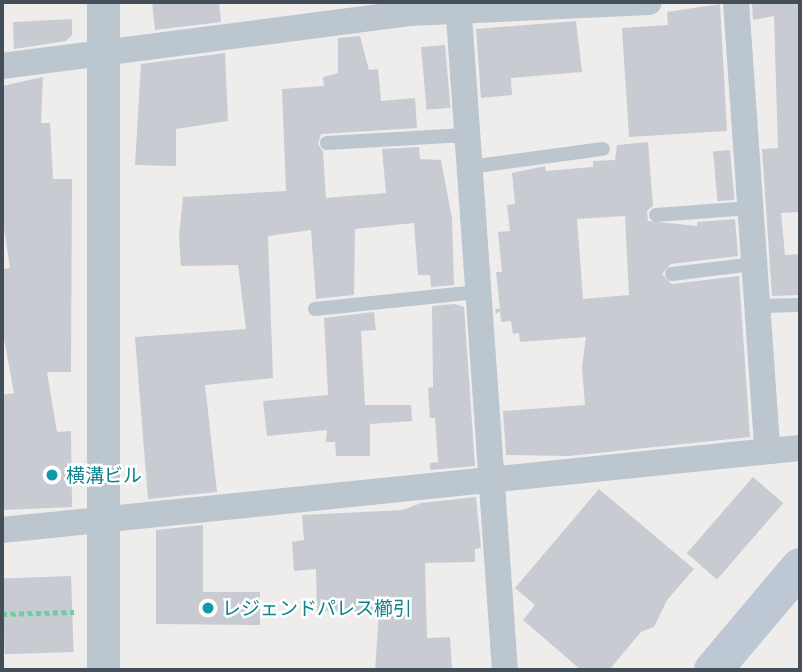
<!DOCTYPE html>
<html>
<head>
<meta charset="utf-8">
<style>
  body { margin:0 }
  #map { position:relative; width:802px; height:672px; overflow:hidden; background:#efecec; font-family:Commissioner,"Noto Sans JP",sans-serif }
  div>[style] { position:absolute }
  .building>* { inset:0; background:#c8cbd1; transform-origin:0 0 }
  .path>* { height:4.5px; margin-top:-2.25px; transform-origin:0; background:repeating-linear-gradient(90deg,#71cba3 0 5px,transparent 0 8.5px) }
  .service>* { height:14px; margin:-7px; padding:0 7px; transform-origin:7px; border-radius:7px; background:#bcc6cf }
  .minor>* { height:26px; margin:-13px; padding:0 13px; transform-origin:13px; border-radius:13px; background:#bcc6cf }
  .tertiary>* { height:33px; margin:-16.5px; padding:0 16.5px; transform-origin:16.5px; border-radius:16.5px; background:#bcc6cf }
  .secondary>* { height:38px; margin:-19px; padding:0 19px; transform-origin:19px; border-radius:19px; background:#bec8d5 }
  .dots>* { width:19px; height:19px; translate:-50% -50%; box-sizing:border-box; border:4px solid #fff; border-radius:50% }
  span { translate:-50% -50%; white-space:nowrap; text-align:center; line-height:1.15; -webkit-text-stroke:5px #fff; paint-order:stroke }
  .culture-label { font-size:19px; color:#0d838f }
  .left { translate:0 -50%; text-align:left }
  .frame { position:absolute; inset:0; border:4px solid #444e59; pointer-events:none }
</style>
</head>
<body>
<div id="map">
  <div class="building">
    <div style="clip-path:polygon(152px 2px,219px 2px,221px 22px,155px 30px)"></div>
    <div style="clip-path:polygon(752px 2px,800px 2px,800px 212px,781px 213px,785px 255px,800px 254px,800px 295px,772px 296px,762px 149px,778px 148px,774px 16px,753px 20px)"></div>
    <div style="clip-path:polygon(720px 4px,727px 131px,629px 137px,622px 28px,668px 25px,667px 12px)"></div>
    <div style="clip-path:polygon(72px 19px,72px 35px,66px 41px,14px 49px,13px 22px)"></div>
    <div style="clip-path:polygon(576px 21px,582px 72px,511px 78px,512px 95px,481px 98px,476px 29px)"></div>
    <div style="clip-path:polygon(360px 36px,369px 70px,378px 69px,381px 101px,415px 98px,417px 128px,321px 134px,318px 144px,323px 151px,326px 198px,386px 193px,382px 149px,419px 147px,420px 159px,441px 160px,452px 218px,454px 285px,431px 287px,430px 275px,418px 275px,414px 223px,355px 229px,354px 295px,323px 298px,316px 299px,311px 230px,268px 236px,273px 378px,205px 385px,217px 492px,148px 499px,135px 337px,246px 329px,238px 265px,181px 266px,179px 236px,183px 197px,286px 191px,282px 89px,324px 86px,323px 77px,338px 73px,338px 38px)"></div>
    <div style="left:445px;top:45px;width:63px;height:24px;rotate:85deg"></div>
    <div style="clip-path:polygon(225px 53px,228px 121px,176px 129px,176px 166px,135px 165px,141px 64px)"></div>
    <div style="clip-path:polygon(43px 77px,41px 123px,50px 123px,53px 179px,72px 179px,71px 372px,47px 372px,57px 432px,71px 431px,72px 507px,2px 510px,2px 395px,14px 393px,2px 328px,3px 269px,10px 268px,2px 215px,2px 86px)"></div>
    <div style="clip-path:polygon(evenodd,648px 142px,653px 206px,647px 211px,648px 221px,697px 226px,697px 222px,735px 219px,738px 256px,671px 264px,662px 274px,672px 284px,739px 276px,750px 437px,569px 456px,506px 455px,503px 411px,585px 405px,582px 368px,586px 337px,520px 342px,519px 333px,513px 334px,511px 321px,501px 322px,500px 311px,496px 314px,495px 309px,500px 309px,496px 272px,502px 272px,498px 232px,510px 231px,507px 205px,515px 204px,512px 173px,545px 166px,546px 171px,593px 167px,593px 161px,615px 160px,617px 145px,648px 142px,625px 216px,629px 295px,583px 299px,577px 219px,625px 216px)"></div>
    <div style="left:730px;top:150px;width:50px;height:17px;rotate:85deg"></div>
    <div style="clip-path:polygon(455px 304px,464px 307px,475px 466px,430px 470px,430px 463px,438px 462px,435px 418px,430px 418px,428px 388px,433px 387px,432px 306px)"></div>
    <div style="clip-path:polygon(374px 312px,376px 330px,361px 331px,365px 405px,411px 405px,412px 421px,370px 424px,370px 456px,336px 456px,335px 442px,326px 442px,327px 430px,267px 436px,263px 401px,328px 395px,324px 318px)"></div>
    <div style="left:753px;top:477px;width:40px;height:101px;rotate:41deg"></div>
    <div style="clip-path:polygon(599px 489px,694px 569px,667px 600px,654px 627px,641px 632px,609px 670px,581px 670px,523px 620px,535px 605px,515px 588px)"></div>
    <div style="clip-path:polygon(476px 497px,481px 548px,475px 549px,475px 562px,425px 563px,427px 638px,450px 637px,452px 670px,375px 670px,379px 611px,317px 611px,316px 569px,294px 571px,292px 542px,304px 540px,302px 515px,403px 510px,421px 503px)"></div>
    <div style="clip-path:polygon(203px 525px,203px 592px,260px 592px,260px 625px,156px 624px,156px 530px)"></div>
    <div style="left:71px;top:576px;width:76px;height:69px;rotate:88deg"></div>
  </div>
  <div class="path">
    <div style="left:2px;top:614px;width:72px;rotate:-1.6deg"></div>
  </div>
  <div class="service">
    <div style="left:327px;top:143px;width:139px;rotate:-3.3deg"></div>
    <div style="left:469px;top:167px;width:135px;rotate:-7.7deg"></div>
    <div style="left:656px;top:215px;width:94px;rotate:-4.3deg"></div>
    <div style="left:672px;top:274px;width:83px;rotate:-7deg"></div>
    <div style="left:757px;top:306px;width:43px;rotate:-1.3deg"></div>
    <div style="left:315px;top:309px;width:163px;rotate:-6deg"></div>
  </div>
  <div class="minor">
    <div style="left:458px;top:2px;width:670px;rotate:85.98deg"></div>
    <div style="left:736px;top:2px;width:449px;rotate:86deg"></div>
    <div style="left:2px;top:66px;width:410px;rotate:-7.4deg"></div>
    <div style="left:409px;top:13px;width:240px;rotate:-2.6deg"></div>
    <div style="left:2px;top:530px;width:802px;rotate:-5.87deg"></div>
  </div>
  <div class="tertiary">
    <div style="left:103px;top:2px;width:668px;rotate:90deg"></div>
  </div>
  <div class="secondary">
    <div style="left:713px;top:670px;width:135px;rotate:-49.8deg"></div>
  </div>
  <div class="dots">
    <div style="left:52px;top:475px;background:#0f9aa8"></div>
    <div style="left:208px;top:608px;background:#0f9aa8"></div>
  </div>
  <div class="culture-label">
    <span class="left" style="left:66px;top:475px">横溝ビル</span>
    <span class="left" style="left:222px;top:608px">レジェンドパレス櫛引</span>
  </div>
  <div class="frame"></div>
</div>
</body>
</html>
